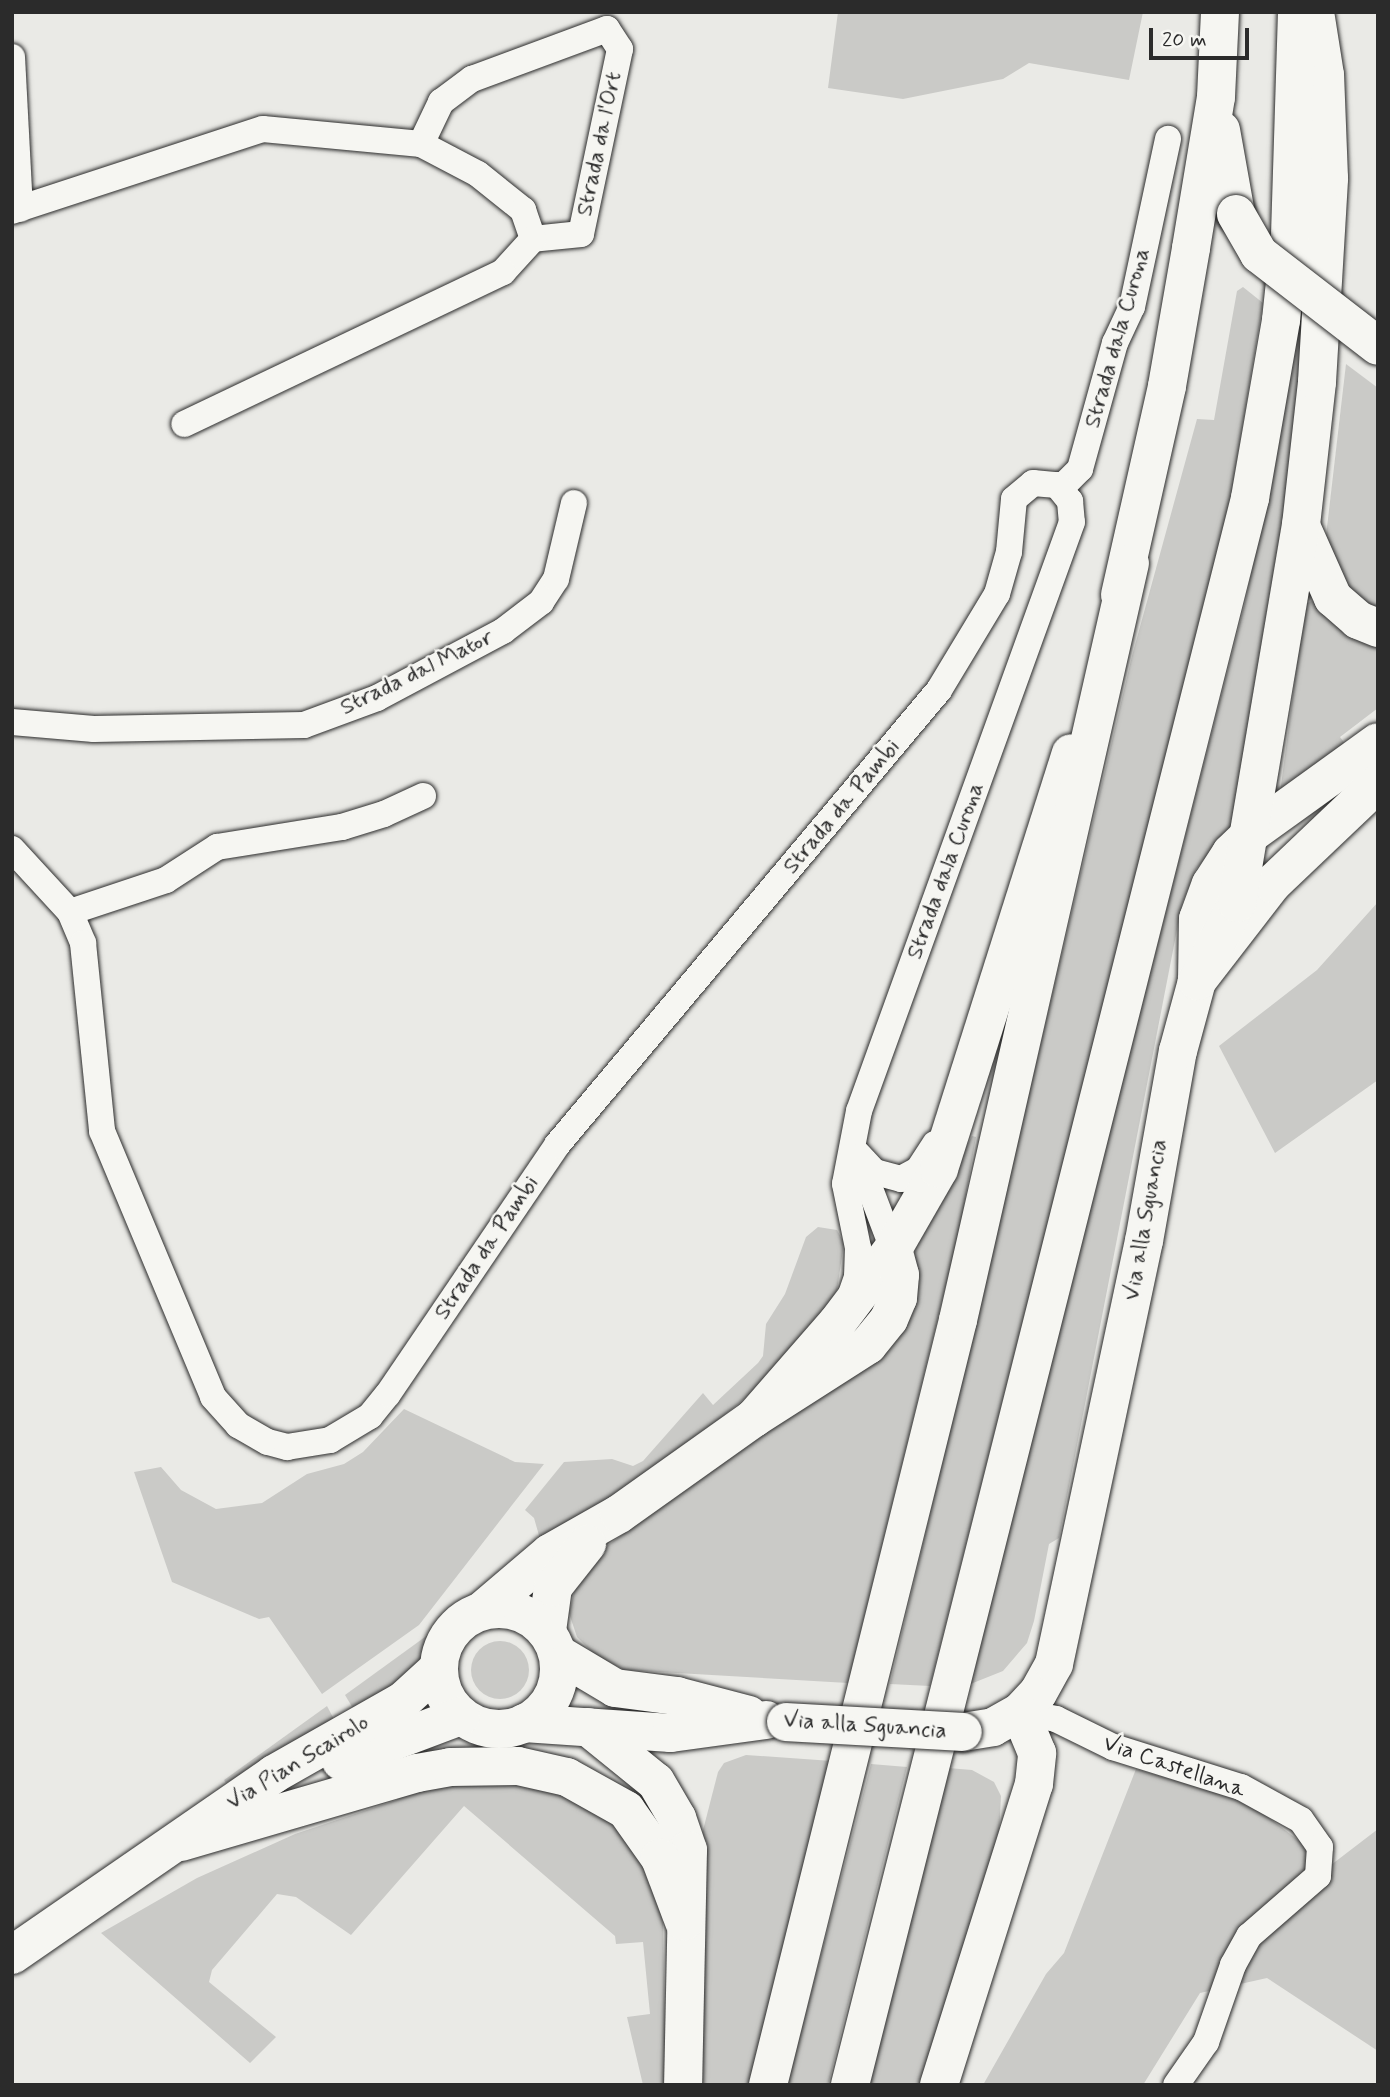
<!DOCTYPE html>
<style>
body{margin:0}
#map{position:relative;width:1390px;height:2097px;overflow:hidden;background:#eaeae6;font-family:Mynerve,sans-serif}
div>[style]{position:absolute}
.green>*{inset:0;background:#cacac7}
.round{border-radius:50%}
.roads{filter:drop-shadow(0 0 2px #2b2b2b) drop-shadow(0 0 2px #2b2b2b)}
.street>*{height:26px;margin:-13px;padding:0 13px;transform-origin:13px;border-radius:13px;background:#f6f6f2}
.secondary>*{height:38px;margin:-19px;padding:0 19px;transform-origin:19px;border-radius:19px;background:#f6f6f2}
.secondary>.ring{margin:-19px;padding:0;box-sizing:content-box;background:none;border:38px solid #f6f6f2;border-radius:50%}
.primary>*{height:38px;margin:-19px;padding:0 19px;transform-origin:19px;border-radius:19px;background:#f6f6f2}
.highway>*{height:38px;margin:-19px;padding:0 19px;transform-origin:19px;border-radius:19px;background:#f6f6f2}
.bridges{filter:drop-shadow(0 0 2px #2b2b2b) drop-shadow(0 0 2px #2b2b2b)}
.secondary-bridge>*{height:38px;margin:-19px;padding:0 19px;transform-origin:19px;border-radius:19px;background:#f6f6f2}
.primary-bridge>*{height:38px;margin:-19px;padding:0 19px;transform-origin:19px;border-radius:19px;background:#f6f6f2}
span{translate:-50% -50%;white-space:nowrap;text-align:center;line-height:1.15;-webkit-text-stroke:5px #f6f6f2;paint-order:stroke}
.street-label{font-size:23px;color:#2b2b2b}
.frame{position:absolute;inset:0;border:14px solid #2b2b2b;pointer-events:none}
.scale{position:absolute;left:1149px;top:28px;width:100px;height:32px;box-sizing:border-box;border:4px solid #2b2b2b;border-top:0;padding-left:9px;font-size:21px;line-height:24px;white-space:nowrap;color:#2b2b2b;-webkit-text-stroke:5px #f6f6f2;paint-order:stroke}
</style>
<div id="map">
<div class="green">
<div style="clip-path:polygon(838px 12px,1143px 12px,1129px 80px,1029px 63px,1003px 79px,903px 99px,828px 88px)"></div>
<div style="clip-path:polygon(1243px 287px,1263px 303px,1228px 513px,930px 1686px,890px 1684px,1132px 656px,1197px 419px,1214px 420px,1237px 291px)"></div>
<div style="clip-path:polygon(1297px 329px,1311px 339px,1237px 821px,1196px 869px,1182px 904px,1059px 1538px,1049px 1544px,1034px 1621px,1027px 1643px,1003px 1671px,968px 1685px,1246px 599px)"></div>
<div style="clip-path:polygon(1346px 364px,1378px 388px,1378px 612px,1347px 593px,1326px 536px)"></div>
<div style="clip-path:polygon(1312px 601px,1378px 642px,1378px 708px,1340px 737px,1346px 745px,1280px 793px,1305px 604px)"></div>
<div style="clip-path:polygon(1378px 902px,1378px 1080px,1275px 1153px,1219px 1046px,1317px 970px)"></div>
<div style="clip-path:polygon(972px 1136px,976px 1137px,960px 1228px,848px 1683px,625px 1670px,596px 1656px,577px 1637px,569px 1613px,581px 1565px,757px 1436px,913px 1280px,916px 1243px)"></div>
<div style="clip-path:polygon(818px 1227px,837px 1230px,844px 1243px,837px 1290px,828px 1308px,766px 1381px,722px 1417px,542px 1546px,534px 1518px,525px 1510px,564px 1462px,612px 1459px,633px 1466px,643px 1461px,703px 1393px,713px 1405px,758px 1363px,763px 1356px,766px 1324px,785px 1294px,806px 1237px)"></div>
<div style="clip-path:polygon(404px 1409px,515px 1462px,544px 1464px,419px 1625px,322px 1694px,269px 1617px,259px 1619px,172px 1582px,134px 1472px,161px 1467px,181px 1490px,216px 1509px,262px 1503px,307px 1474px,344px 1464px,363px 1452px)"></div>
<div style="clip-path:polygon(436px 1629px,423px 1659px,357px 1715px,345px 1695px)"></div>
<div class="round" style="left:471px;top:1641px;width:58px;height:58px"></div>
<div style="clip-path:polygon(327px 1706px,337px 1725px,226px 1783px,224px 1780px)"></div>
<div style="clip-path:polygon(746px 1755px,832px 1761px,748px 2085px,703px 2085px,701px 1838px,718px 1772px,724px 1763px)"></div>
<div style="clip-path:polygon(871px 1764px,907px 1767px,828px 2085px,787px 2085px)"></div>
<div style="clip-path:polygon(948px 1768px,972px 1770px,994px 1782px,1001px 1796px,999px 1835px,922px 2085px,869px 2085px)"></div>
<div style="clip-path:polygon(1136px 1769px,1248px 1802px,1331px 1865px,1378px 1829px,1378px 2051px,1267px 1978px,1200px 1993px,1143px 2085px,983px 2085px,1046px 1974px,1064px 1953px)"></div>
<div style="clip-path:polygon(463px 1778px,567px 1791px,630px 1835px,659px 1898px,663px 1924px,666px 2085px,643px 2085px,627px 2017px,650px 2014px,643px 1942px,616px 1944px,615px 1936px,464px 1806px,351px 1935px,296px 1897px,277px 1894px,212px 1970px,209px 1982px,276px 2037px,250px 2063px,101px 1933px,197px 1878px,295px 1834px,397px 1800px,395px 1792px)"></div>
</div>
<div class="roads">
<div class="street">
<div style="left:12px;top:57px;width:152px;rotate:87deg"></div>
<div style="left:421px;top:144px;width:47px;rotate:-64.5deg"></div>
<div style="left:441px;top:102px;width:39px;rotate:-37deg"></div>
<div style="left:472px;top:79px;width:144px;rotate:-20.3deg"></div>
<div style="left:607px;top:29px;width:24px;rotate:57deg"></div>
<div style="left:620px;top:49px;width:189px;rotate:101.9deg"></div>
<div style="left:581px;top:234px;width:48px;rotate:174.1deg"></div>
<div style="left:12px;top:211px;width:264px;rotate:-18.1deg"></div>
<div style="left:263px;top:129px;width:159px;rotate:5.4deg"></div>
<div style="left:421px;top:144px;width:64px;rotate:27.8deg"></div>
<div style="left:478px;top:174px;width:58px;rotate:38.7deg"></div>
<div style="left:523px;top:210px;width:31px;rotate:71deg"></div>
<div style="left:533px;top:239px;width:45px;rotate:132.3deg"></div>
<div style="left:503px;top:272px;width:353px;rotate:154.5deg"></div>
<div style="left:1061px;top:488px;width:27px;rotate:-45deg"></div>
<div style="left:1080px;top:469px;width:131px;rotate:-74.5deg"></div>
<div style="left:1115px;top:343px;width:40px;rotate:-65deg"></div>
<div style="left:1132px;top:307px;width:172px;rotate:-77.9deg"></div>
<div style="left:12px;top:722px;width:82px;rotate:4.9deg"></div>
<div style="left:94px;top:729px;width:210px;rotate:-1.1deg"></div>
<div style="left:304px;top:725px;width:78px;rotate:-20.3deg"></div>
<div style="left:377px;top:698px;width:143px;rotate:-28deg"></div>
<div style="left:503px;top:631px;width:48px;rotate:-37.3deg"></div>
<div style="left:541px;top:602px;width:27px;rotate:-57deg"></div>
<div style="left:556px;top:579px;width:78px;rotate:-76.7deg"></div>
<div style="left:12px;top:849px;width:86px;rotate:47.4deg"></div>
<div style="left:70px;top:912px;width:34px;rotate:67deg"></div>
<div style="left:83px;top:943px;width:189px;rotate:84.2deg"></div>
<div style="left:102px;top:1131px;width:288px;rotate:67.3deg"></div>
<div style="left:213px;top:1397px;width:38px;rotate:48deg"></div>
<div style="left:238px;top:1425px;width:34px;rotate:30deg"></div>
<div style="left:268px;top:1442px;width:20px;rotate:15deg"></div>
<div style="left:287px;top:1447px;width:44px;rotate:-9.2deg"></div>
<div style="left:330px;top:1440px;width:47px;rotate:-31deg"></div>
<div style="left:370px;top:1416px;width:28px;rotate:-51deg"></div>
<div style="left:388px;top:1394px;width:301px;rotate:-55.8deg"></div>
<div style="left:557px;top:1145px;width:594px;rotate:-49.98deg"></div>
<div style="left:939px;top:690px;width:112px;rotate:-58.9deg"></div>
<div style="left:997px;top:594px;width:44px;rotate:-74.1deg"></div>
<div style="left:1009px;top:552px;width:53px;rotate:-84.6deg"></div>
<div style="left:1014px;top:499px;width:25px;rotate:-40deg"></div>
<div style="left:1033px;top:483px;width:24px;rotate:5deg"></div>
<div style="left:1057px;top:485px;width:21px;rotate:51deg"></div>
<div style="left:1070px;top:501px;width:21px;rotate:85deg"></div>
<div style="left:1072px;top:522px;width:626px;rotate:109.88deg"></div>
<div style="left:859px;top:1111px;width:74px;rotate:100.9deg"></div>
<div style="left:845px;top:1184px;width:65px;rotate:78.5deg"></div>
<div style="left:858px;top:1248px;width:29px;rotate:92deg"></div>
<div style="left:857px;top:1277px;width:21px;rotate:109deg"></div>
<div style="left:70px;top:912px;width:101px;rotate:-18.4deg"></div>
<div style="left:166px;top:880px;width:61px;rotate:-32.9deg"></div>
<div style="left:217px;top:847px;width:127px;rotate:-9.1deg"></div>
<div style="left:342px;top:827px;width:44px;rotate:-17.2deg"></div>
<div style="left:384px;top:814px;width:43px;rotate:-24.8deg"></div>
<div style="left:857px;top:1153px;width:26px;rotate:47deg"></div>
<div style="left:875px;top:1172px;width:27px;rotate:15deg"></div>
<div style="left:901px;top:1179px;width:19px;rotate:-28deg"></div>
<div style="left:918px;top:1170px;width:31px;rotate:-57deg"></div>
<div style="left:858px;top:1157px;width:98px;rotate:69.2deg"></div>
<div style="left:1020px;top:1712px;width:37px;rotate:11deg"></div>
<div style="left:1056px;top:1719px;width:64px;rotate:26.2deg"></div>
<div style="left:1113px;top:1747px;width:134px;rotate:17.4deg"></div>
<div style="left:1241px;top:1787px;width:68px;rotate:28.8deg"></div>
<div style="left:1301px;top:1820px;width:33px;rotate:55deg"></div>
<div style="left:1320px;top:1847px;width:29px;rotate:94deg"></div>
<div style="left:1318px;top:1876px;width:91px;rotate:139deg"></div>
<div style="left:1249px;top:1936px;width:33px;rotate:119deg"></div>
<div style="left:1233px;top:1965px;width:82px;rotate:109.3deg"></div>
<div style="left:1206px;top:2042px;width:52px;rotate:124.9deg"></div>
</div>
<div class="secondary">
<div style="left:1197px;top:981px;width:62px;rotate:-89.1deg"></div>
<div style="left:1198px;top:919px;width:37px;rotate:-70deg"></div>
<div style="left:1211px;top:884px;width:37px;rotate:-57deg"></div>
<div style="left:1231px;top:853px;width:29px;rotate:-44deg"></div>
<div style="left:1252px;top:833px;width:155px;rotate:-35.8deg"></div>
<div class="ring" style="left:439px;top:1609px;width:82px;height:82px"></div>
<div style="left:558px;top:1654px;width:66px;rotate:30.8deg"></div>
<div style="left:615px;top:1688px;width:63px;rotate:7.4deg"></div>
<div style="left:677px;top:1696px;width:74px;rotate:14.8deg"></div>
<div style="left:524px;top:1723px;width:147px;rotate:3.9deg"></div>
<div style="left:671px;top:1733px;width:96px;rotate:-7.8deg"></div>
<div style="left:963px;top:1732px;width:30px;rotate:-9deg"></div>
<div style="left:993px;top:1727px;width:31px;rotate:-29deg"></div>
<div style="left:1020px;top:1712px;width:26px;rotate:-47deg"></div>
<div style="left:1038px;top:1693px;width:33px;rotate:-61deg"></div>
<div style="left:1054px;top:1664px;width:432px;rotate:-78deg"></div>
<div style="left:1144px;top:1241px;width:193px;rotate:-79.9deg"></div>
<div style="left:1178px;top:1051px;width:73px;rotate:-74.8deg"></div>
<div style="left:1197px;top:981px;width:123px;rotate:-52.3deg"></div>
<div style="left:1272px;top:884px;width:146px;rotate:-43.6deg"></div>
<div style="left:341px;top:1761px;width:128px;rotate:-20.6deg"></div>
<div style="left:12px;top:1955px;width:318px;rotate:-34.6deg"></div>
<div style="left:274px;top:1774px;width:150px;rotate:-29.6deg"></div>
<div style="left:404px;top:1700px;width:47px;rotate:-42.4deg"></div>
</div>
<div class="primary">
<div style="left:1221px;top:130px;width:85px;rotate:79.9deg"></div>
<div style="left:1301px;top:526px;width:79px;rotate:66deg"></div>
<div style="left:1333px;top:598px;width:33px;rotate:41deg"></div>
<div style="left:1358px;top:620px;width:22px;rotate:22deg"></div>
<div style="left:1120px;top:595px;width:214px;rotate:-77.3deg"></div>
<div style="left:1167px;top:386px;width:140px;rotate:-80.1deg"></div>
<div style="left:1191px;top:248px;width:153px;rotate:-80.6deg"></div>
<div style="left:1216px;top:97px;width:85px;rotate:-87.3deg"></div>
<div style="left:1197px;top:981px;width:88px;rotate:-62.9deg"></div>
<div style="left:1237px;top:903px;width:383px;rotate:-80.4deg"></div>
<div style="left:1301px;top:525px;width:144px;rotate:-83.6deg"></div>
<div style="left:1317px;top:382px;width:204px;rotate:-86.6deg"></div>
<div style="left:1329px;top:178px;width:103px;rotate:-92.2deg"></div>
<div style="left:1325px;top:75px;width:64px;rotate:-99deg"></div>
<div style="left:754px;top:1418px;width:126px;rotate:-48.9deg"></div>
<div style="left:837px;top:1323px;width:93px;rotate:-52.9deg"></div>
<div style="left:893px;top:1249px;width:92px;rotate:-60.1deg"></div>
<div style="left:939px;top:1169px;width:436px;rotate:-72.4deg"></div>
<div style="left:483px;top:1610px;width:88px;rotate:-40.4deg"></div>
<div style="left:550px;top:1553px;width:79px;rotate:-29.5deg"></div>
<div style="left:619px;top:1514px;width:166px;rotate:-35.4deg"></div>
<div style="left:754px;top:1418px;width:135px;rotate:-32.6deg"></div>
<div style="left:868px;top:1345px;width:33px;rotate:-51deg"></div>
<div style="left:889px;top:1319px;width:23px;rotate:-67deg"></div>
<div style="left:898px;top:1298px;width:23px;rotate:-85deg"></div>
<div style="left:900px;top:1275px;width:27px;rotate:-105deg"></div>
<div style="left:547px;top:1631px;width:44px;rotate:-82.2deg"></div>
<div style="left:553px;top:1587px;width:55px;rotate:-51.7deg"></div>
</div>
<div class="highway">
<div style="left:588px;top:1727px;width:87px;rotate:39deg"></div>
<div style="left:656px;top:1782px;width:42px;rotate:59.7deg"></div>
<div style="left:677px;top:1818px;width:34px;rotate:71deg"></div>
<div style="left:688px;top:1850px;width:235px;rotate:91.2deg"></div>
<div style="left:181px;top:1842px;width:246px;rotate:-16.3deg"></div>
<div style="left:417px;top:1773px;width:34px;rotate:-10deg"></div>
<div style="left:450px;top:1767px;width:68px;rotate:-0.8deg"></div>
<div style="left:518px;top:1766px;width:50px;rotate:12.7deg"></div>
<div style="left:567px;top:1777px;width:68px;rotate:29.2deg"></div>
<div style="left:626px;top:1810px;width:59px;rotate:54.7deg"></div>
<div style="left:660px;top:1858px;width:68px;rotate:69.4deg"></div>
<div style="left:768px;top:2085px;width:788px;rotate:-76.05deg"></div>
<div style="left:958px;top:1320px;width:776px;rotate:-77.2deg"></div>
<div style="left:850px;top:2085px;width:1637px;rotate:-75.85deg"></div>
<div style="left:1250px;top:498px;width:181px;rotate:-80.1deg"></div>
<div style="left:1281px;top:320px;width:85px;rotate:-84deg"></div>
<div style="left:1290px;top:235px;width:223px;rotate:-88.2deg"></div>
<div style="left:939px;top:2085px;width:316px;rotate:-72.5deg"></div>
<div style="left:1034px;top:1784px;width:31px;rotate:-84deg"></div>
<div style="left:1037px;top:1753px;width:44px;rotate:-112.5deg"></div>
</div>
</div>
<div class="bridges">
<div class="secondary-bridge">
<div style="left:786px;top:1722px;width:177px;rotate:3.2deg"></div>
</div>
<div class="primary-bridge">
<div style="left:1236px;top:214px;width:46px;rotate:60.1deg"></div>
<div style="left:1259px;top:254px;width:150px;rotate:37.7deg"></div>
</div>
</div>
<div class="street-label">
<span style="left:600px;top:144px;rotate:-78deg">Strada da l'Ort</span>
<span style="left:1118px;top:338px;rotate:-74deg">Strada dala Curona</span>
<span style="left:417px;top:673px;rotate:-26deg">Strada dal Mator</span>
<span style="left:842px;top:807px;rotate:-50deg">Strada da Pambi</span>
<span style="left:946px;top:871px;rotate:-70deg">Strada dala Curona</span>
<span style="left:1146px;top:1220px;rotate:-80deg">Via alla Sguancia</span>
<span style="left:487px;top:1248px;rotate:-56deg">Strada da Pambi</span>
<span style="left:865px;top:1726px;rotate:4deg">Via alla Sguancia</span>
<span style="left:298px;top:1763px;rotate:-31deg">Via Pian Scairolo</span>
<span style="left:1174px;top:1767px;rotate:19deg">Via Castellana</span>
</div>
<div class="frame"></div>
<div class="scale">20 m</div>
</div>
